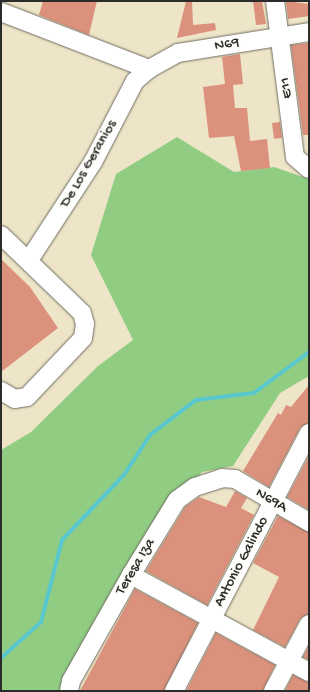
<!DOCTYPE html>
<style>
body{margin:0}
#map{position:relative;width:310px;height:692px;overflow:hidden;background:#eee5c8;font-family:"Gochi Hand",sans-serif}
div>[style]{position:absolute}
.green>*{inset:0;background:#90cd82}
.stream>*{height:4px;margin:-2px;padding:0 2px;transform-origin:2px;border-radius:2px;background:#5ac7ce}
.building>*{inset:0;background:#db917c;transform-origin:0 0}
.roads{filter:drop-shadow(0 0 1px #6f6c62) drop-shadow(0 0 1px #6f6c62)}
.minor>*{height:18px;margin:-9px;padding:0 9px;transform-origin:9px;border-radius:9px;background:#fff}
span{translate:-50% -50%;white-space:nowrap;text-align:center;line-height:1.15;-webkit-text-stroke:3.5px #fdfcf7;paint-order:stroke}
.street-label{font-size:15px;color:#2b2b2b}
.frame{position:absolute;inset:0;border:2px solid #2b2b2b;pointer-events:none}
</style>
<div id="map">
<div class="green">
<div style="clip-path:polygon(177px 137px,234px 172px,274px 167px,309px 179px,309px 376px,280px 393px,233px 466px,202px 472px,175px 505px,63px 691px,1px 691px,1px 450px,31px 432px,98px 366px,133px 340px,91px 255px,116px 174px)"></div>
</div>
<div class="stream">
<div style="left:1px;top:658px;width:54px;rotate:-42deg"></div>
<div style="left:41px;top:622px;width:85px;rotate:-75.6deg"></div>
<div style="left:62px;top:540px;width:90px;rotate:-46.4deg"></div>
<div style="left:124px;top:475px;width:48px;rotate:-57deg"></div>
<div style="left:150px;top:435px;width:58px;rotate:-37.3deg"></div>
<div style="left:196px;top:400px;width:58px;rotate:-6.9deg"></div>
<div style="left:254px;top:393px;width:69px;rotate:-36.7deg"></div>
</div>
<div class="building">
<div style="clip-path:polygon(43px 1px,97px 1px,89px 35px,39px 15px)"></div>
<div style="clip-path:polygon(186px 1px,192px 1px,193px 25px,215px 23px,216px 30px,177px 38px)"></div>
<div style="clip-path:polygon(253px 1px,262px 1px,266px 24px,256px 25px)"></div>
<div style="clip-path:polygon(286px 1px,309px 4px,309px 16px,288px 19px)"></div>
<div style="clip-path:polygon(309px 43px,309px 135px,303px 135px,291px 45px)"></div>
<div style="clip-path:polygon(240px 54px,243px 84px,233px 85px,235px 108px,247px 108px,250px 141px,267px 139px,270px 168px,241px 171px,234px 136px,209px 138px,203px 87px,225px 84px,222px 57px)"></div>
<div style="left:280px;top:122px;width:16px;height:8px;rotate:83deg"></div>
<div style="clip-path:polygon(1px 259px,30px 287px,58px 328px,1px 372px)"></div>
<div style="clip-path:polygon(309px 385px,309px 423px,300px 428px,269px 487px,243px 471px,278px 413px,281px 415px,286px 405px,291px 407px)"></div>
<div style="clip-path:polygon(309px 456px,309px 510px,287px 497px)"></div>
<div style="clip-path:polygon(235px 491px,247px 498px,241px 508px,254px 515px,207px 605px,146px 571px,185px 507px,199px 497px,226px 507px)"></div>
<div style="clip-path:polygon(278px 516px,309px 532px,309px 614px,300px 619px,285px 647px,253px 630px,279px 577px,253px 563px)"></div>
<div style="clip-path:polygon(135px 589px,198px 623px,164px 691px,80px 691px)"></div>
<div style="clip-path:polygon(216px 633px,275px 665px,263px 691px,186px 691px)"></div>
<div style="clip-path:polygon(309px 646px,309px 660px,303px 657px)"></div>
<div style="clip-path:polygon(293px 675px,309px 682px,309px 691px,285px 691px)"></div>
</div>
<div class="roads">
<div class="minor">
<div style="left:275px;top:1px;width:157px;rotate:82.7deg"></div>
<div style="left:295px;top:157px;width:18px;rotate:41deg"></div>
<div style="left:1px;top:12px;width:159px;rotate:21.1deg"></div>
<div style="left:1px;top:235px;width:112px;rotate:43.9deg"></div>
<div style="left:82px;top:313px;width:11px;rotate:75deg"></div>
<div style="left:85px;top:324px;width:14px;rotate:98deg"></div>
<div style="left:83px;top:338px;width:81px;rotate:133.5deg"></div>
<div style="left:27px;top:397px;width:12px;rotate:171deg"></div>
<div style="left:15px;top:399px;width:16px;rotate:-150deg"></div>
<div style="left:29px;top:260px;width:117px;rotate:-56.9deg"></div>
<div style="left:93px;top:162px;width:91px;rotate:-62.6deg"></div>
<div style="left:135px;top:81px;width:18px;rotate:-41deg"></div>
<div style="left:149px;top:69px;width:33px;rotate:-29deg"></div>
<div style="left:178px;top:53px;width:133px;rotate:-9.1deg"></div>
<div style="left:131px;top:575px;width:203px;rotate:28.6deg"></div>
<div style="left:69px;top:691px;width:10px;rotate:-79deg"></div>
<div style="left:71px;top:681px;width:122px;rotate:-60.5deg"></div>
<div style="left:131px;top:575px;width:88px;rotate:-58.5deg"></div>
<div style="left:177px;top:500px;width:22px;rotate:-36deg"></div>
<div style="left:195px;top:487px;width:28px;rotate:-18deg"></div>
<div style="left:222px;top:478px;width:13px;rotate:4deg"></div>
<div style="left:235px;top:479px;width:86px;rotate:30.2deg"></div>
<div style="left:174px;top:691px;width:291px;rotate:-62.4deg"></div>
<div style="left:273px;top:691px;width:76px;rotate:-61.8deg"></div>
</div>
</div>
<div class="street-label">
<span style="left:227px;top:45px;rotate:-9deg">N69</span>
<span style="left:287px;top:88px;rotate:-97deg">E11</span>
<span style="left:89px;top:164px;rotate:-60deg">De Los Geranios</span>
<span style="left:271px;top:501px;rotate:30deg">N69A</span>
<span style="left:242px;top:562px;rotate:-62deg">Antonio Galindo</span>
<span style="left:136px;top:567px;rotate:-59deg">Teresa Iza</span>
</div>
<div class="frame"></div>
</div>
